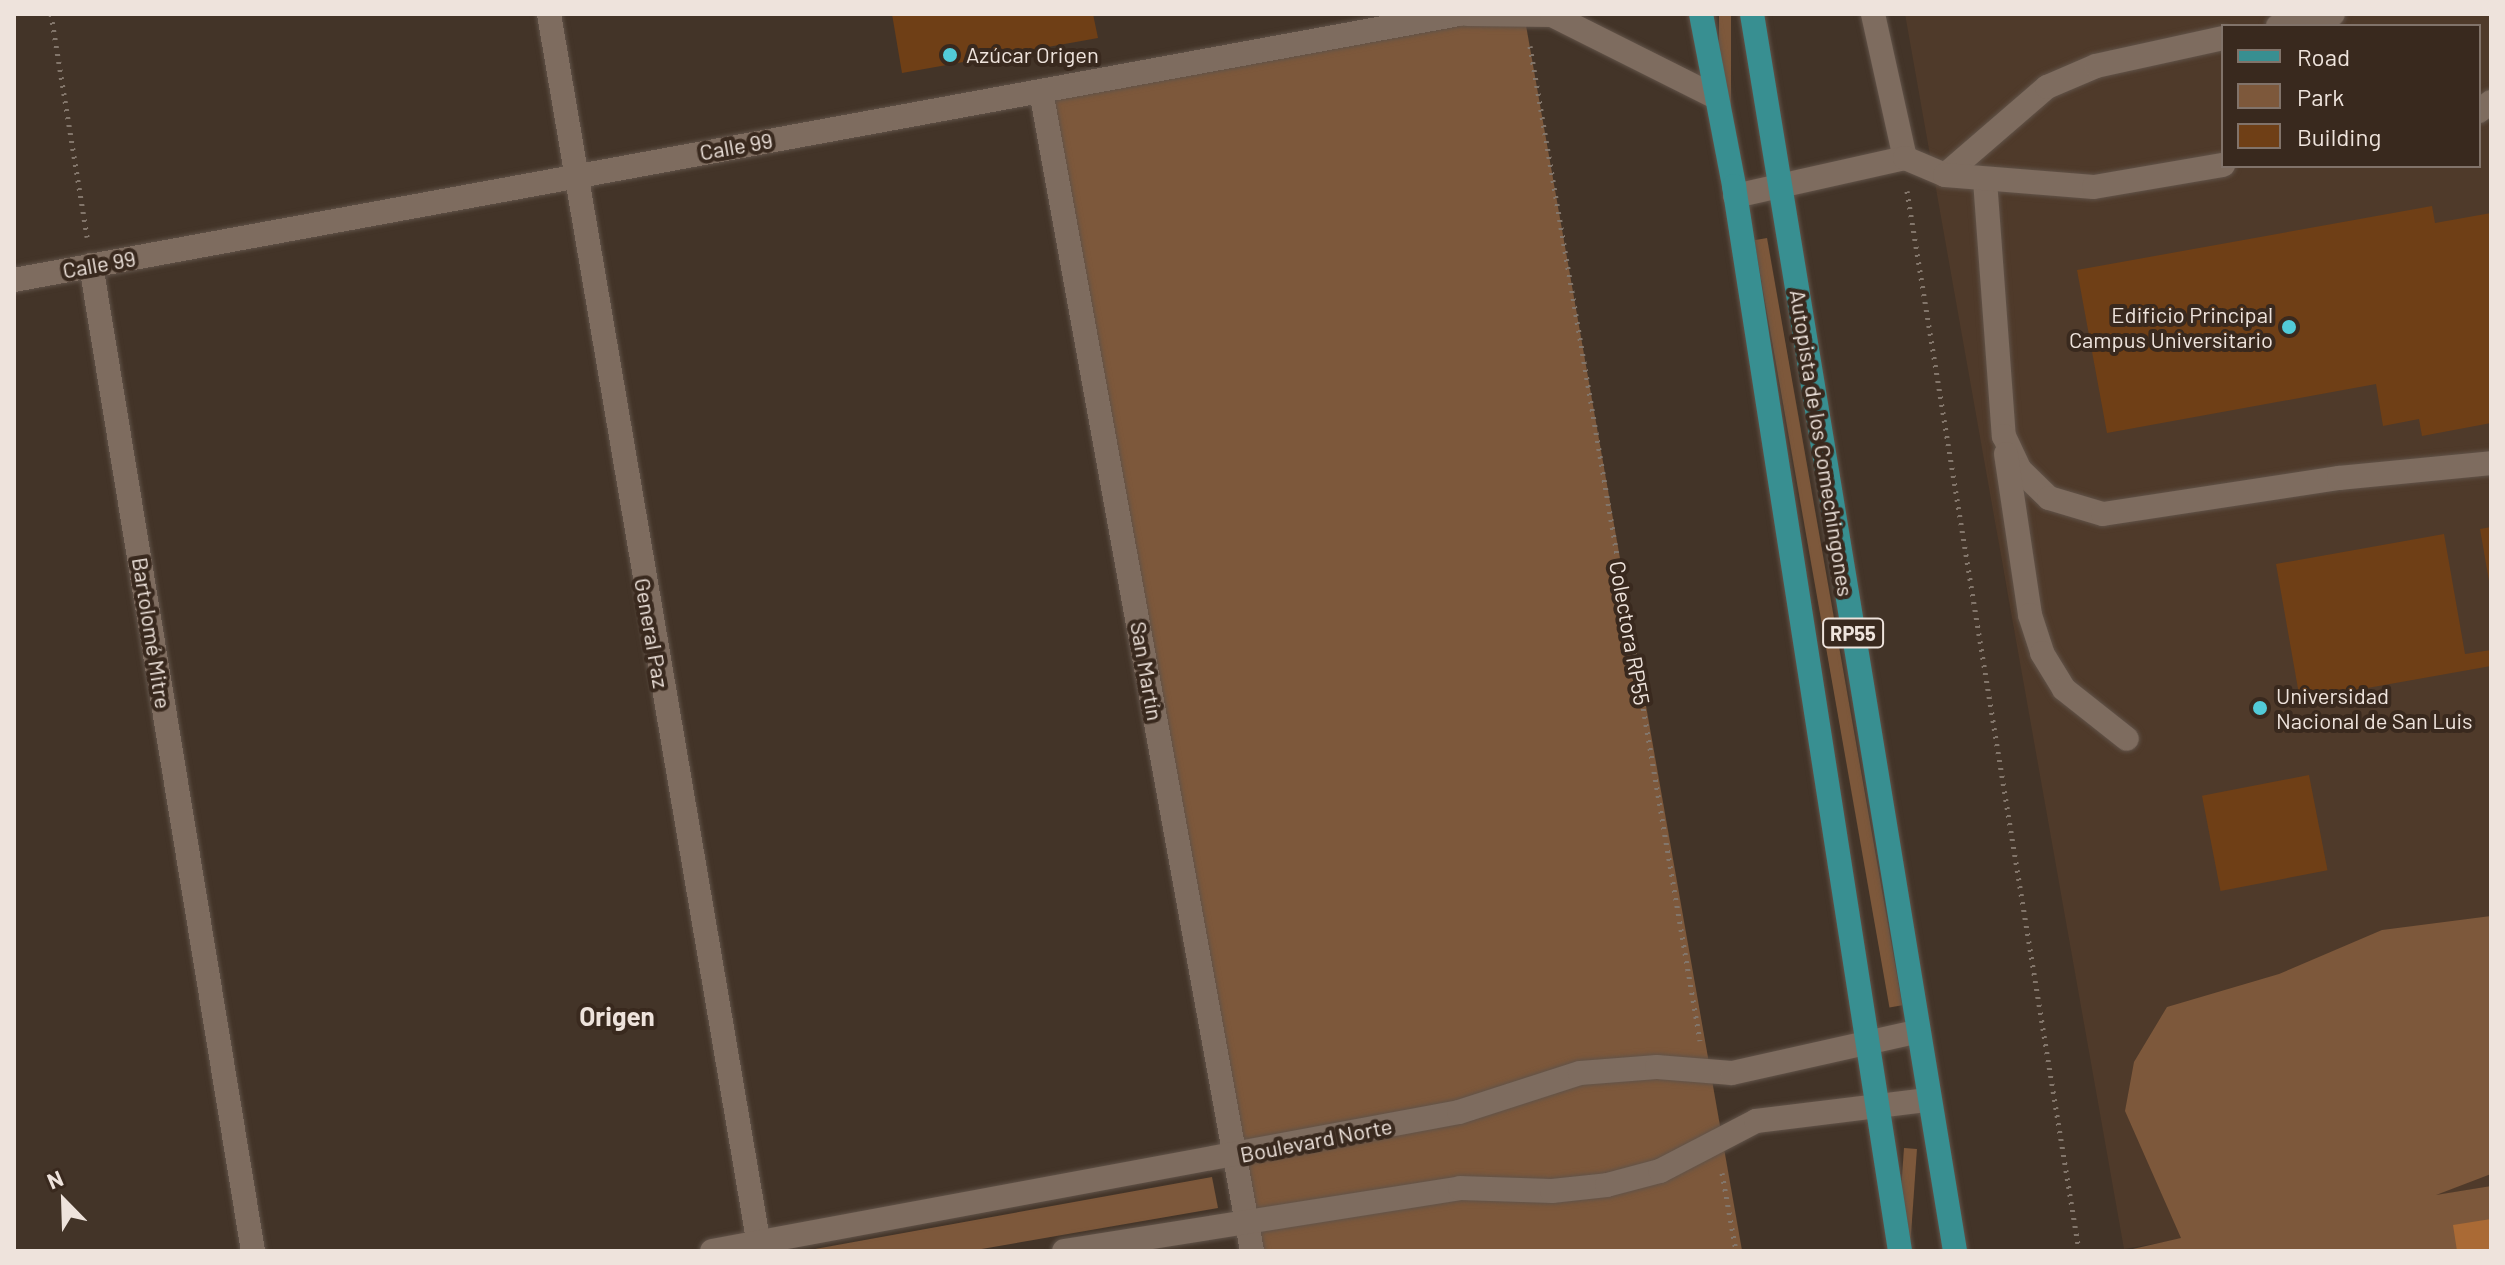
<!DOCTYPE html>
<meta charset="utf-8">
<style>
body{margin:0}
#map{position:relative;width:2505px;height:1265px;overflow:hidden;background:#433428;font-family:Barlow,sans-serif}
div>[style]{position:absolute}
.built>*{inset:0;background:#4f3a2a}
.green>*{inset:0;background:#7d583b;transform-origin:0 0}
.water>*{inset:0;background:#aa6a35}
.building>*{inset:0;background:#6f3f16;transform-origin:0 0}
.path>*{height:5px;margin-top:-2.5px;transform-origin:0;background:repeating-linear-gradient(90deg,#83766b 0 2px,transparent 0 8px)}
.roads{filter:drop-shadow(0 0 2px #615349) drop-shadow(0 0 2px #615349)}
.minor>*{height:24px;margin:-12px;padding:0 12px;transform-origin:12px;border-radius:12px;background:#7e6c5f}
.major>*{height:24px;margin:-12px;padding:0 12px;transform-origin:12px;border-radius:12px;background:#388f91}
.dots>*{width:22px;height:22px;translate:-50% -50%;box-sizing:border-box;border:4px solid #39291e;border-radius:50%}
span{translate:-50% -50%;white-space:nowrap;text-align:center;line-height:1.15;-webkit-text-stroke:8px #39291e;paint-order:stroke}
.shield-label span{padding:2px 6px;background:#39291e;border:2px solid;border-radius:6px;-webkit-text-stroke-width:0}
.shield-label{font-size:20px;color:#eee3dc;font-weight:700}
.poi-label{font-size:22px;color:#eee3dc}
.left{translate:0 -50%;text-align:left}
.right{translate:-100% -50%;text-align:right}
.street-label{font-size:22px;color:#eee3dc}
.quarter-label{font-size:26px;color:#eee3dc;font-weight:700}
.frame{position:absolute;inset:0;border:16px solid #eee3dc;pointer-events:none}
.legend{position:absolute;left:2221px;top:24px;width:260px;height:144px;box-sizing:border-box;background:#39291e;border:2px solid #81736a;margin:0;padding:10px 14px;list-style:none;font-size:24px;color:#eee3dc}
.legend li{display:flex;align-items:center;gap:16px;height:40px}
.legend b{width:40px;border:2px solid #81736a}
.north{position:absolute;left:24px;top:1161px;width:80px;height:80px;-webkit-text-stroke:6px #39291e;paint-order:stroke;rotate:337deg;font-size:22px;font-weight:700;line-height:32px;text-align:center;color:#eee3dc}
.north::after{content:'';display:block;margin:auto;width:28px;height:36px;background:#eee3dc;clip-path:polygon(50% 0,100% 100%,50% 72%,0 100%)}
</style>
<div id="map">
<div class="built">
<div style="clip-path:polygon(evenodd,1905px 14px,2491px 14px,2491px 1186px,2124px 1249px,1905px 14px,2223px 26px,2479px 26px,2479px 166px,2223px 166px,2223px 26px)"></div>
</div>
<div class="green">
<div style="left:1524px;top:14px;width:1255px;height:489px;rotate:80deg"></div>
<div style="left:1719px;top:14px;width:12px;height:124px"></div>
<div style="left:1767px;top:238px;width:779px;height:13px;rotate:80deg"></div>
<div style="clip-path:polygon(2491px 916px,2491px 1174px,2436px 1195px,2491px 1186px,2491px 1251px,2124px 1251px,2181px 1238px,2125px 1111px,2134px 1062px,2167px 1007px,2279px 974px,2382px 930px)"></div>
<div style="left:1904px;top:1148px;width:13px;height:104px;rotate:4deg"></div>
<div style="clip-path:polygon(1212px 1177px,1218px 1208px,970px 1251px,804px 1251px)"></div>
</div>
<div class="water">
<div style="clip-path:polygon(2491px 1219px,2491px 1251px,2457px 1251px,2453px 1225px)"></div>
</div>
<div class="building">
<div style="clip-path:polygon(892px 14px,1093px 14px,1098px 38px,902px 73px)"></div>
<div style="clip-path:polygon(2432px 206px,2435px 223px,2491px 213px,2491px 423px,2422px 436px,2419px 419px,2383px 426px,2376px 384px,2107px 433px,2077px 270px)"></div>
<div style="clip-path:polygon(2491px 527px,2491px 581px,2489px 581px,2480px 529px)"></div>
<div style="clip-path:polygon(2444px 534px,2465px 654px,2491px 650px,2491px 666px,2300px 700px,2276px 564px)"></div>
<div style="left:2309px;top:775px;width:97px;height:109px;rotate:79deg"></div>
</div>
<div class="path">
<div style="left:51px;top:14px;width:226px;rotate:80.8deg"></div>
<div style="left:1530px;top:46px;width:1009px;rotate:80.3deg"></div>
<div style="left:1907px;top:191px;width:1074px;rotate:80.78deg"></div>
<div style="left:1722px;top:1173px;width:79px;rotate:79.8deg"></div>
</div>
<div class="roads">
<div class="minor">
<div style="left:549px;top:14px;width:1255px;rotate:80.32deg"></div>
<div style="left:1467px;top:14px;width:85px;rotate:0.7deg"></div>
<div style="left:1552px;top:15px;width:183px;rotate:26.6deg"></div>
<div style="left:1873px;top:14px;width:148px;rotate:77.5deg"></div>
<div style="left:2278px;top:26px;width:56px;rotate:-12.3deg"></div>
<div style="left:1041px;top:91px;width:1179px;rotate:79.69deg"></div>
<div style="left:2479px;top:111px;width:15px;rotate:-37deg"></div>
<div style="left:1945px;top:175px;width:135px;rotate:-40.8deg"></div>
<div style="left:2047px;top:87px;width:53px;rotate:-23.2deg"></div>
<div style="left:2096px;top:66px;width:130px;rotate:-12.4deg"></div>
<div style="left:1985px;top:180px;width:257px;rotate:85.8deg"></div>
<div style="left:2004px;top:436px;width:38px;rotate:65deg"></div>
<div style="left:2020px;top:470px;width:40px;rotate:44deg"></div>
<div style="left:2049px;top:498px;width:56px;rotate:16.5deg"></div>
<div style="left:2103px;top:514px;width:239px;rotate:-8.7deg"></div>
<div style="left:2339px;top:478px;width:153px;rotate:-5.6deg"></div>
<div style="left:1735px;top:196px;width:174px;rotate:-12.6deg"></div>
<div style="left:1905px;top:158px;width:43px;rotate:23deg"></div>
<div style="left:1945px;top:175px;width:149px;rotate:4.6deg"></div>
<div style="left:2094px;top:187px;width:131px;rotate:-9.7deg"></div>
<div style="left:91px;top:265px;width:999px;rotate:80.67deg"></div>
<div style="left:14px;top:280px;width:1469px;rotate:-10.43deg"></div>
<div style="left:2006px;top:454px;width:163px;rotate:81.5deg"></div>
<div style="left:2030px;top:615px;width:40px;rotate:72deg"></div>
<div style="left:2042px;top:653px;width:42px;rotate:58.6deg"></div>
<div style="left:2064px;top:689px;width:80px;rotate:38.4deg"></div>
<div style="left:712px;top:1251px;width:760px;rotate:-10.54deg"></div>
<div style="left:1459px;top:1112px;width:127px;rotate:-17.9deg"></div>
<div style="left:1580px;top:1073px;width:77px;rotate:-4.5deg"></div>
<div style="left:1657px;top:1067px;width:75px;rotate:4.6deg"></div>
<div style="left:1732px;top:1073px;width:189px;rotate:-12.6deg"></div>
<div style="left:1064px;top:1251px;width:401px;rotate:-9deg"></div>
<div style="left:1460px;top:1188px;width:92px;rotate:1.9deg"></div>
<div style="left:1552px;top:1191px;width:55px;rotate:-6.2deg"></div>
<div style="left:1607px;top:1185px;width:55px;rotate:-14.8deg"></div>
<div style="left:1660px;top:1171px;width:108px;rotate:-27.5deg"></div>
<div style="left:1756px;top:1121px;width:173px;rotate:-7deg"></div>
</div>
<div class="major">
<div style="left:1701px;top:14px;width:175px;rotate:79.1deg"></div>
<div style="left:1734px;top:186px;width:1078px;rotate:81.14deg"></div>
<div style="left:1752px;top:14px;width:1254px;rotate:80.68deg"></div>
</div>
</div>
<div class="dots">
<div style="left:950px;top:55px;background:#52cbd8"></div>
<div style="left:2289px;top:327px;background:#52cbd8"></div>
<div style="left:2260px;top:708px;background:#52cbd8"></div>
</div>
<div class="shield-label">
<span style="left:1853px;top:633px">RP55</span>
</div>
<div class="poi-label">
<span class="left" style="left:966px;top:55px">Azúcar Origen</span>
<span class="right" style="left:2273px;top:327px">Edificio Principal<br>Campus Universitario</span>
<span class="left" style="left:2276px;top:708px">Universidad<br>Nacional de San Luis</span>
</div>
<div class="street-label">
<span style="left:736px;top:146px;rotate:-10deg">Calle 99</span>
<span style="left:99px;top:264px;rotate:-10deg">Calle 99</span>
<span style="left:1822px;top:443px;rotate:81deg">Autopista de los Comechingones</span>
<span style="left:152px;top:633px;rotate:81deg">Bartolomé Mitre</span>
<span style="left:652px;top:633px;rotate:80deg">General Paz</span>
<span style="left:1630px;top:633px;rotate:80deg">Colectora RP55</span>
<span style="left:1147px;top:671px;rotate:80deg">San Martín</span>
<span style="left:1316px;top:1140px;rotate:-11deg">Boulevard Norte</span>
</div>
<div class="quarter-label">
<span style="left:617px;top:1016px">Origen</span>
</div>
<div class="frame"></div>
<ul class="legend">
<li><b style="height:10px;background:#388f91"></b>Road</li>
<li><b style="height:22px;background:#7d583b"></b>Park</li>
<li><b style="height:22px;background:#6f3f16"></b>Building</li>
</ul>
<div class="north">N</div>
</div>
